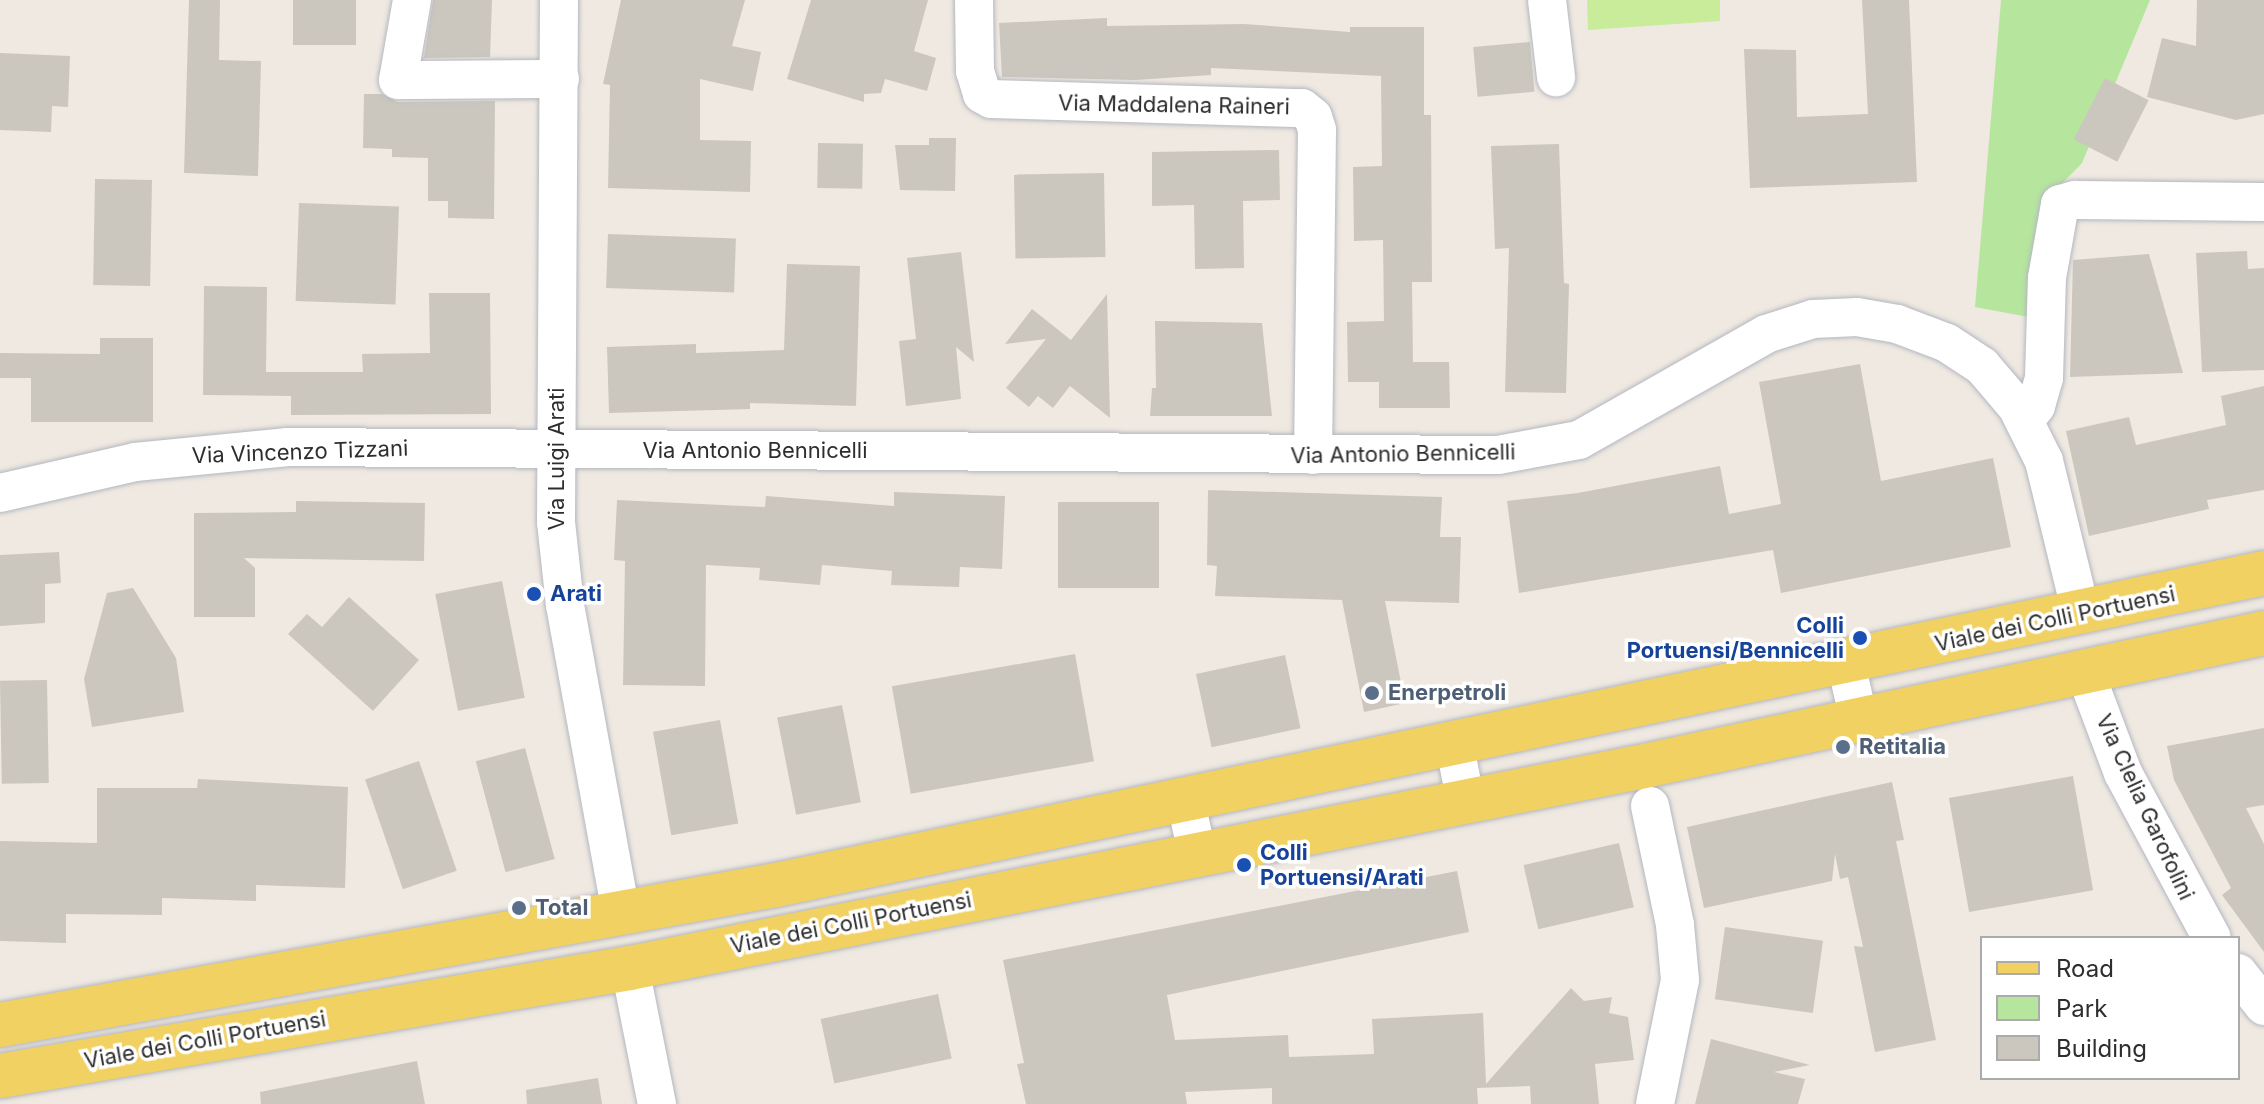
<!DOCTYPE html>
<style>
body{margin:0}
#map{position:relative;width:2264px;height:1104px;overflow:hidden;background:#efe9e1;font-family:Inter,sans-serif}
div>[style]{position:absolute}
.green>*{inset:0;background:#b6e59e}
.pitch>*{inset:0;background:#c9ec9a}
.building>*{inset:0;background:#cbc7bf;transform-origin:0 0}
.roads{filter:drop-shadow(0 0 2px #b4b7c1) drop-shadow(0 0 2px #b4b7c1)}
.minor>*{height:38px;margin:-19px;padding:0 19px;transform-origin:19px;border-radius:19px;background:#fff}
.major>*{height:44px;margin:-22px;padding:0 22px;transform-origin:22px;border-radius:22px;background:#f2d163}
.dots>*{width:22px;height:22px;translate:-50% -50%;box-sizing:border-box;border:4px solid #fff;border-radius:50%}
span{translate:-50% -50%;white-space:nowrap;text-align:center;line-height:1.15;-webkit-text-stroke:7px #fff;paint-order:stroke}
.street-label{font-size:22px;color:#2e2e2e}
.transit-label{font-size:22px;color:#164399;font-weight:700}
.left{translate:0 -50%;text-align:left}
.right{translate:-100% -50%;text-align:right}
.service-label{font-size:22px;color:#4e5e75;font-weight:700}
.legend{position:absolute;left:1980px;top:936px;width:260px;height:144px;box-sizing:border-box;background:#fff;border:2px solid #ababab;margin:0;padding:10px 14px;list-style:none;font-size:24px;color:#2e2e2e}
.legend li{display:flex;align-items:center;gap:16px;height:40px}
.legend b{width:40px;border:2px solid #ababab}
</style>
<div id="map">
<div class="green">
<div style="clip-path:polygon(2001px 0,2150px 0,2082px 163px,2053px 193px,2034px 318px,1975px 307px)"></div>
</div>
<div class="pitch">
<div style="clip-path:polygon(1587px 0,1720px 0,1720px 21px,1588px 30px)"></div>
</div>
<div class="building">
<div style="clip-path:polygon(189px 0,220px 0,219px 60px,261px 61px,258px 176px,184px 173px)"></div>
<div style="left:293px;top:0;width:63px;height:45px"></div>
<div style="clip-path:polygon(433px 0,492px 0,490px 57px,424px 58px)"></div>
<div style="clip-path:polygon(621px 0,745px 0,732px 46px,761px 52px,753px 91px,700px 79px,700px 140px,751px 141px,750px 192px,608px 188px,610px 85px,603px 84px)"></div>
<div style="clip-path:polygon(811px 0,928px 0,914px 51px,936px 58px,927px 91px,885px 79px,881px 93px,864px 94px,864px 102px,787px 79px)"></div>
<div style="clip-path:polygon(1862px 0,1909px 0,1917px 182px,1750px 188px,1744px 49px,1796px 50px,1797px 117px,1868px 114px)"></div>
<div style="clip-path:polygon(2197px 0,2264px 0,2264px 114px,2236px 120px,2147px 97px,2162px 38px,2196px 46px)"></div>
<div style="clip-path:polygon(1107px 18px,1107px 26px,1244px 24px,1350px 32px,1350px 27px,1424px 27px,1424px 115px,1431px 115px,1432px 282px,1412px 282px,1413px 362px,1449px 362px,1450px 408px,1379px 408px,1379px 382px,1348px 382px,1347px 322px,1384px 321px,1383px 240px,1354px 241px,1353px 167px,1382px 166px,1381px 76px,1211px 68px,1211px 75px,1135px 80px,1002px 77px,999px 23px)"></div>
<div style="left:1530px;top:42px;width:50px;height:57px;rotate:85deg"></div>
<div style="clip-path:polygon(0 53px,70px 56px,68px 107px,52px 106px,51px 132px,0 130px)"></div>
<div style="left:2105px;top:78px;width:49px;height:69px;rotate:27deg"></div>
<div style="clip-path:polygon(364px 94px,382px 94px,398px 102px,495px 101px,494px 219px,448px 218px,448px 201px,428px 201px,428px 158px,392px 157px,392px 149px,363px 148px)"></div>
<div style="clip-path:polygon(929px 138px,956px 138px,955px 191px,900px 190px,895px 145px,929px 145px)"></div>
<div style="left:818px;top:143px;width:45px;height:45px;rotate:1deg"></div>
<div style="clip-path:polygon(1559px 144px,1564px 283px,1569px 284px,1566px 393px,1505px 392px,1509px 248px,1495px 249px,1491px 146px)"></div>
<div style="clip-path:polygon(1279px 150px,1280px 200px,1243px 201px,1244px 268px,1195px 269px,1194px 205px,1152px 206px,1152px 152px)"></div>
<div style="left:1104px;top:173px;width:84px;height:90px;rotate:89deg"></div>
<div style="left:95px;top:179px;width:57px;height:106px;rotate:1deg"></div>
<div style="left:299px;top:203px;width:100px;height:98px;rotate:2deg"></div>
<div style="left:608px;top:234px;width:128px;height:54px;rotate:2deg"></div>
<div style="clip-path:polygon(2247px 251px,2248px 269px,2264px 268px,2264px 370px,2202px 372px,2196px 253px)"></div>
<div style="clip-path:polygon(961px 252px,974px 362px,956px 347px,961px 399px,906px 406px,899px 341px,916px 339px,907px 258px)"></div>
<div style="clip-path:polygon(2149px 254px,2183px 373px,2070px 377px,2073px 260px)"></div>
<div style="clip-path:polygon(787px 264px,860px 266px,856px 406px,750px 403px,750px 409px,609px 413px,607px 347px,696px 344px,696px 353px,784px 350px)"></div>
<div style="clip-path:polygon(204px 286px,267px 287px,266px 372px,363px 372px,362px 354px,430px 353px,429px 293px,490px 293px,491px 414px,291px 415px,291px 396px,203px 395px)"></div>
<div style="clip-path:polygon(1107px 294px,1110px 418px,1070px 386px,1053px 408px,1038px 396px,1029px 407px,1006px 388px,1046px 339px,1005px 344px,1032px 309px,1071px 340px)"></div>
<div style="clip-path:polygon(1155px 321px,1262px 323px,1272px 416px,1150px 416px,1152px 388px,1156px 388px)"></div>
<div style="clip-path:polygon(100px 338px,153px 338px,153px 422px,31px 422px,31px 378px,0 378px,0 353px,100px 354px)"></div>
<div style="clip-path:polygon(1860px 364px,1881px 481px,1993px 458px,2011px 547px,1781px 593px,1773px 550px,1519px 593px,1507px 501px,1578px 493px,1720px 466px,1729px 514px,1781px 504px,1759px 382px)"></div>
<div style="clip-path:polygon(2264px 386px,2264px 490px,2207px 500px,2209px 509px,2089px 536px,2066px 431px,2129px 417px,2136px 445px,2226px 425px,2221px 396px)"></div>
<div style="clip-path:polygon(1208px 490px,1442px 497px,1440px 537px,1461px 537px,1459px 603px,1385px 601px,1405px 703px,1364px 712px,1342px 600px,1215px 596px,1217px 566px,1207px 565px)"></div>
<div style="clip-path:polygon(894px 492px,1005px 496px,1002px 569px,960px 567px,959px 587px,891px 585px,892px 571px,822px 565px,820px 585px,759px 580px,760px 568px,706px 565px,705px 686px,623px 685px,625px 561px,614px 560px,617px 500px,765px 507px,766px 496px,894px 506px)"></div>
<div style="clip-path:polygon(296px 501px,425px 503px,424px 561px,244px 558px,255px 568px,255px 617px,194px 617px,194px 513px,296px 512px)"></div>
<div style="left:1058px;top:502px;width:101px;height:86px"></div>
<div style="clip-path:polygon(59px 552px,61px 583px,45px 584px,45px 623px,0 626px,0 555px)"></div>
<div style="left:502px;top:581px;width:119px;height:68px;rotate:79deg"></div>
<div style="clip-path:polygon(133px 588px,176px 658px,184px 712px,92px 727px,84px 679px,107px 593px)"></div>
<div style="clip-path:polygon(349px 597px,419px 660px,373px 711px,288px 634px,307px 614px,322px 627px)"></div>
<div style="left:1075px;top:654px;width:109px;height:186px;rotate:80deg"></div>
<div style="left:1285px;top:655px;width:75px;height:91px;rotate:78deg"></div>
<div style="left:47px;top:680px;width:103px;height:47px;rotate:89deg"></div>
<div style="left:842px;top:705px;width:99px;height:66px;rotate:79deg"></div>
<div style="left:720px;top:720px;width:105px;height:68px;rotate:80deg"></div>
<div style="clip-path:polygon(2264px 728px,2264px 805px,2246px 808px,2264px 844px,2264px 952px,2222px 895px,2231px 888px,2174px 780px,2167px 746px)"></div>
<div style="left:525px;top:748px;width:115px;height:51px;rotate:75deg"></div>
<div style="left:419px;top:761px;width:116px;height:57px;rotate:71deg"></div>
<div style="left:2073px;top:776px;width:116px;height:126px;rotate:80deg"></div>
<div style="clip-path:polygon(198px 779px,348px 787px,345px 888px,256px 885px,256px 901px,162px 898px,162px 915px,66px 914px,66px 943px,0 941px,0 841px,97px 843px,97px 788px,197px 788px)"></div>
<div style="clip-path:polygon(1892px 782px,1904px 840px,1896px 841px,1936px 1040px,1875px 1052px,1854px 946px,1863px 947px,1848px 877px,1840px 879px,1835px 854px,1832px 881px,1704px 908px,1687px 827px)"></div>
<div style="left:1619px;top:843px;width:66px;height:98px;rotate:77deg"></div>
<div style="clip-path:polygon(1457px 871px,1469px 932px,1167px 995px,1175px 1040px,1288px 1035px,1289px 1057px,1374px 1054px,1372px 1019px,1483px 1013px,1486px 1084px,1571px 988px,1584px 1001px,1612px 997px,1609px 1013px,1628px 1017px,1634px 1060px,1595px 1064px,1599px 1104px,1531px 1104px,1530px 1086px,1477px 1088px,1478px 1104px,1272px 1104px,1272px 1088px,1185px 1092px,1187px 1104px,1026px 1104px,1017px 1064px,1024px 1063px,1003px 960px)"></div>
<div style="left:1725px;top:927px;width:99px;height:73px;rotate:8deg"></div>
<div style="left:938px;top:994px;width:66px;height:120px;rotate:78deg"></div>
<div style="clip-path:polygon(1711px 1039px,1810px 1065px,1774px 1072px,1805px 1079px,1798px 1104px,1695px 1104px)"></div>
<div style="clip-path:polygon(417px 1061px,425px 1104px,261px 1104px,260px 1092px)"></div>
<div style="clip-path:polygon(598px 1078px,602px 1104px,527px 1104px,526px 1090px)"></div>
</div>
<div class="roads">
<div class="minor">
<div style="left:412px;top:0;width:81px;rotate:99.9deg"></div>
<div style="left:398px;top:80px;width:162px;rotate:-0.4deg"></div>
<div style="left:559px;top:0;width:522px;rotate:90.33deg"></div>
<div style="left:556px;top:522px;width:83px;rotate:83.8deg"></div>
<div style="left:565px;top:605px;width:313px;rotate:79.7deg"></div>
<div style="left:974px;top:0;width:71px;rotate:89.2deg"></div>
<div style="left:975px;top:71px;width:24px;rotate:73deg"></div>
<div style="left:982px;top:94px;width:10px;rotate:29deg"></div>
<div style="left:991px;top:99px;width:311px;rotate:1.7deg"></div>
<div style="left:1302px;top:108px;width:14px;rotate:39deg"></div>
<div style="left:1313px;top:117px;width:14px;rotate:73deg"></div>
<div style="left:1317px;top:130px;width:325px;rotate:90.7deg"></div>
<div style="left:1547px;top:0;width:78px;rotate:83.3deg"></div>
<div style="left:2025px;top:420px;width:18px;rotate:-52deg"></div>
<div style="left:2036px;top:406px;width:29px;rotate:-74deg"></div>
<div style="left:2044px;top:378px;width:100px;rotate:-88.3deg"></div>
<div style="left:2047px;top:278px;width:75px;rotate:-80deg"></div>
<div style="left:2060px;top:204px;width:16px;rotate:-15deg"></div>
<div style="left:2075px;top:200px;width:189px;rotate:0.6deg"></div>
<div style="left:0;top:493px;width:139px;rotate:-12.9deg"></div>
<div style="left:135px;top:462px;width:154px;rotate:-5.6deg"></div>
<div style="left:288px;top:447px;width:1210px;rotate:0.38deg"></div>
<div style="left:1498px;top:455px;width:82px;rotate:-10.5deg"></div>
<div style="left:1579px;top:440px;width:215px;rotate:-29.5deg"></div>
<div style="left:1766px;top:334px;width:49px;rotate:-17.7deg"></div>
<div style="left:1813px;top:319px;width:44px;rotate:-2.6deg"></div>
<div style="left:1857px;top:317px;width:41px;rotate:9.9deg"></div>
<div style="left:1897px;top:324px;width:53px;rotate:20.8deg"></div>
<div style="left:1947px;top:343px;width:42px;rotate:33.3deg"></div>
<div style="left:1982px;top:366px;width:54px;rotate:49.5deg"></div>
<div style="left:2017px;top:407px;width:60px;rotate:63.4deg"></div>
<div style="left:2044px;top:461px;width:156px;rotate:76.3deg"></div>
<div style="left:1846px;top:664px;width:57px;rotate:76.9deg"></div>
<div style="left:2085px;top:672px;width:108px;rotate:69.4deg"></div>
<div style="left:2123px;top:773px;width:187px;rotate:61.7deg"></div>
<div style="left:1454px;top:742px;width:62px;rotate:78.9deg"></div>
<div style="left:1185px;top:798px;width:56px;rotate:77.7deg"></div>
<div style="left:1650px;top:806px;width:122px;rotate:78.1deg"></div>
<div style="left:1675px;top:925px;width:55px;rotate:84.8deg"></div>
<div style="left:1680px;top:980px;width:126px;rotate:101.4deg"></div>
<div style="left:630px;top:968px;width:139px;rotate:78.8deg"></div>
<div style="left:2238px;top:973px;width:42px;rotate:51.8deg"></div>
</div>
<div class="major">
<div style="left:0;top:1025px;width:789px;rotate:-10.23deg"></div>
<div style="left:776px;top:885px;width:1520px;rotate:-11.84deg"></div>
<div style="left:0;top:1076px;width:639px;rotate:-9.73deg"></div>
<div style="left:630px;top:968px;width:1025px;rotate:-11.26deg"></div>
<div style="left:1635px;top:768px;width:643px;rotate:-12.11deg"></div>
</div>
</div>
<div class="dots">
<div style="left:534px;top:594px;background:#1a4fb4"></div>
<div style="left:1860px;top:638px;background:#1a4fb4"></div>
<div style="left:1372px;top:693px;background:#5c6f8a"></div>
<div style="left:1843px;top:747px;background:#5c6f8a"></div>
<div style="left:1244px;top:865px;background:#1a4fb4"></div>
<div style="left:519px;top:908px;background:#5c6f8a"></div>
</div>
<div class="street-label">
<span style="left:1174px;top:105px;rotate:1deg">Via Maddalena Raineri</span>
<span style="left:755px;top:451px">Via Antonio Bennicelli</span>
<span style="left:300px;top:452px;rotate:-2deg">Via Vincenzo Tizzani</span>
<span style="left:1403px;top:454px;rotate:-1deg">Via Antonio Bennicelli</span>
<span style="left:557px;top:459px;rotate:-90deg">Via Luigi Arati</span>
<span style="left:2055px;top:619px;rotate:-12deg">Viale dei Colli Portuensi</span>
<span style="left:2145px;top:807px;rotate:65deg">Via Clelia Garofolini</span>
<span style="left:851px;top:923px;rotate:-11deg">Viale dei Colli Portuensi</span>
<span style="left:205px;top:1040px;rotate:-10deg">Viale dei Colli Portuensi</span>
</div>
<div class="transit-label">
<span class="left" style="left:550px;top:594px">Arati</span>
<span class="right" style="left:1844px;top:638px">Colli<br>Portuensi/Bennicelli</span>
<span class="left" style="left:1260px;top:865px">Colli<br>Portuensi/Arati</span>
</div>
<div class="service-label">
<span class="left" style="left:1388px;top:693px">Enerpetroli</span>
<span class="left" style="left:1859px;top:747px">Retitalia</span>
<span class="left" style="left:535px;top:908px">Total</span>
</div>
<ul class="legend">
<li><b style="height:10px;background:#f2d163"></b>Road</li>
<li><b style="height:22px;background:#b6e59e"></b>Park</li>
<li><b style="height:22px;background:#cbc7bf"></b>Building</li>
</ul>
</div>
